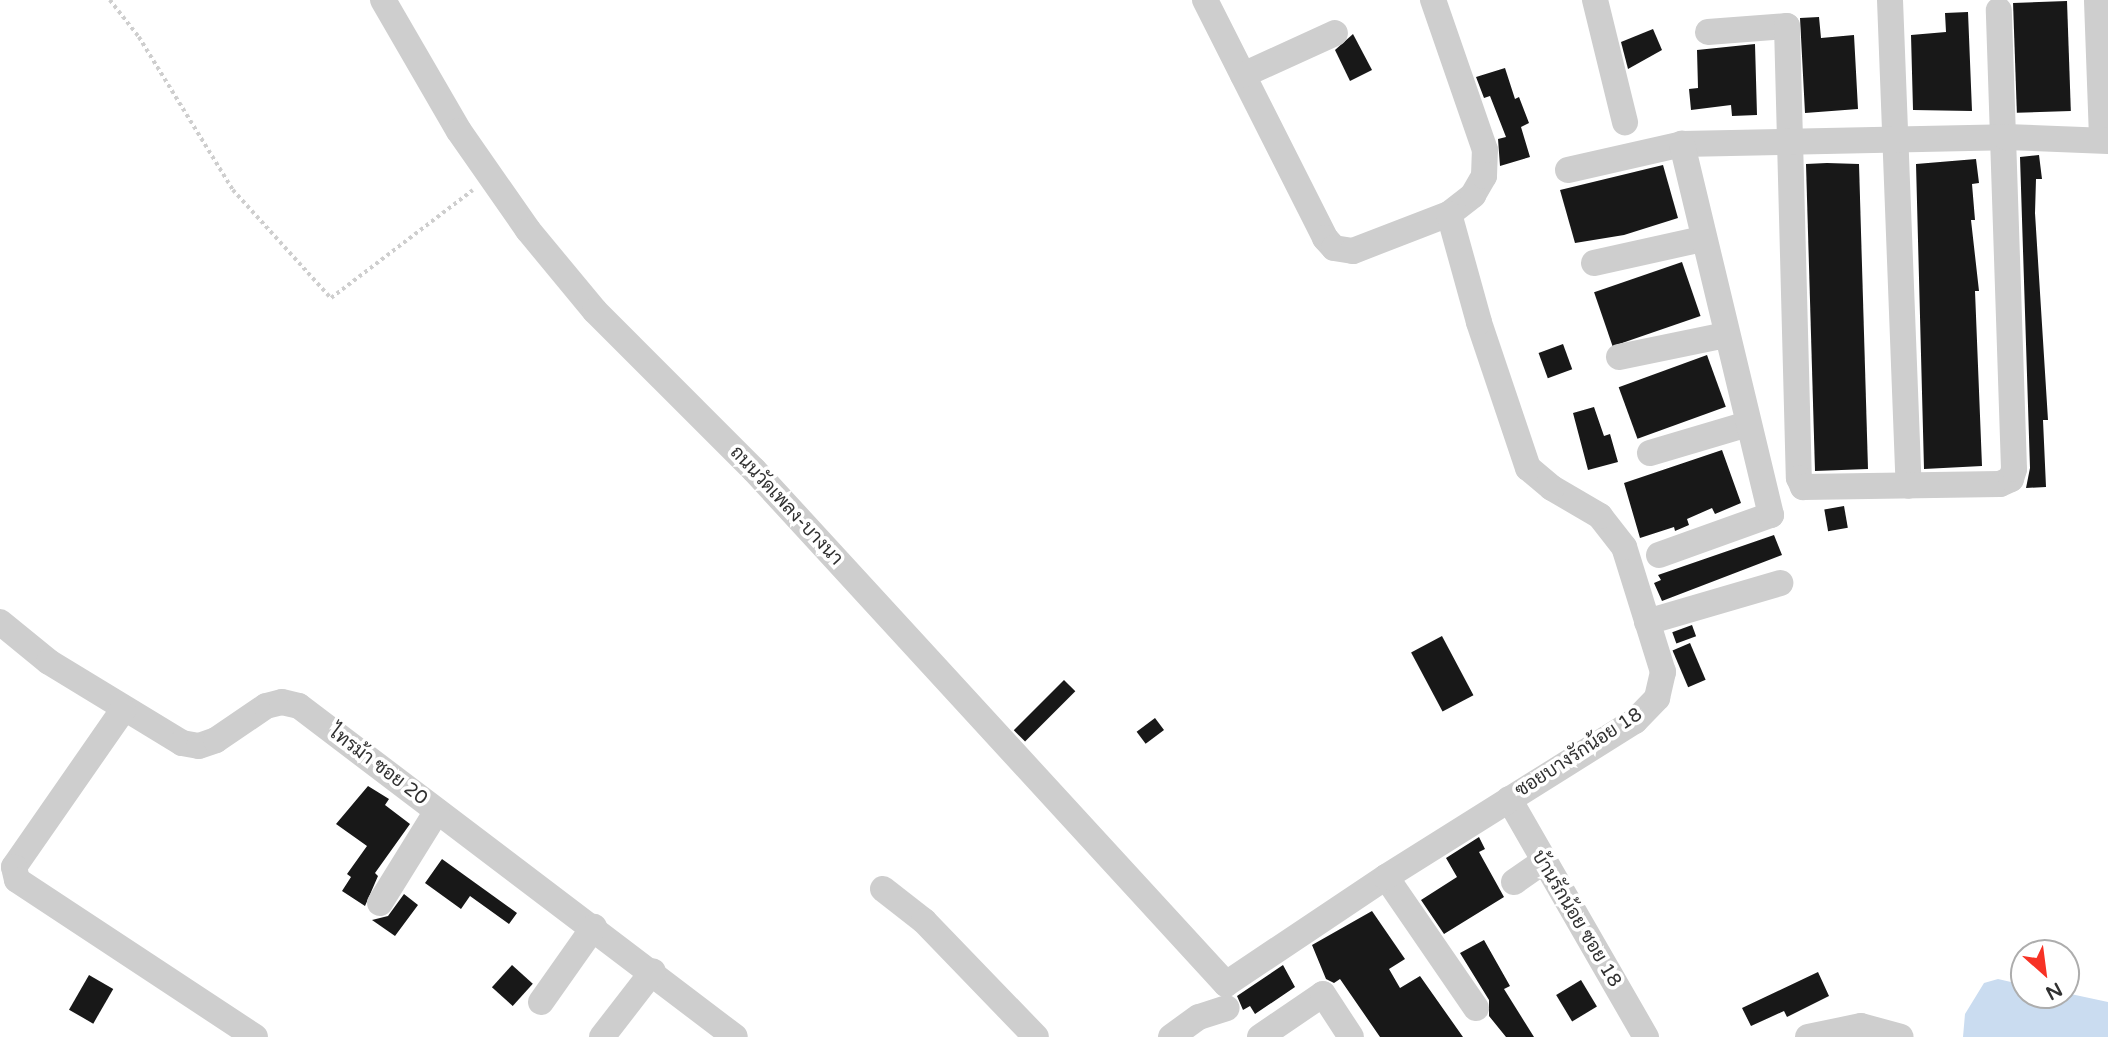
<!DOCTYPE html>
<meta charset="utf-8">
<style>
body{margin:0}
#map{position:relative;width:2108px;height:1037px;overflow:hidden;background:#fff;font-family:"Varela Round",Sarabun,sans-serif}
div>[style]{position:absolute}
.water>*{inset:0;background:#cadcf0}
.building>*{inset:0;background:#181818;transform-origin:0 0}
.path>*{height:3.5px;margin-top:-1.75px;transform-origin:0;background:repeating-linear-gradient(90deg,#cecece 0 3.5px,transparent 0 7px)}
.minor>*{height:26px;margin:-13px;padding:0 13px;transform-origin:13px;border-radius:13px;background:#cecece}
span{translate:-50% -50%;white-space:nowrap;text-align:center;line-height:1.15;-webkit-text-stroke:7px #fff;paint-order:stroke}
.street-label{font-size:19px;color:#313131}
.north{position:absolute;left:2010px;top:939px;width:70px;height:70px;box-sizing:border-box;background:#fff;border:2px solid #adadad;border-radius:50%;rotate:152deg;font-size:19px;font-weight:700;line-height:28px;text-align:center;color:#313131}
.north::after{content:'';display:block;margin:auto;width:24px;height:32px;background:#f73225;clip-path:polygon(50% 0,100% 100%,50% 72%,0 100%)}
</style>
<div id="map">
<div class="water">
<div style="clip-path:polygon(1998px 979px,2024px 985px,2024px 995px,2066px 993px,2108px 1002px,2108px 1037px,1963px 1037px,1965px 1014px,1984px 983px)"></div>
</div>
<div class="building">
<div style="left:2067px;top:1px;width:110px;height:54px;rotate:88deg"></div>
<div style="clip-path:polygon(1968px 12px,1972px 111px,1913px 110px,1911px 35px,1946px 32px,1945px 13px)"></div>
<div style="clip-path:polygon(1819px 17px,1821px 38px,1854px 35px,1858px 109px,1805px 113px,1800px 18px)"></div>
<div style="clip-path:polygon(1653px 29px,1662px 50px,1628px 69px,1621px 42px)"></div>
<div style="clip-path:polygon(1353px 34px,1372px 70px,1350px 81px,1335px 50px)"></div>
<div style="clip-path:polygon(1755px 44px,1757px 115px,1732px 116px,1731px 105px,1691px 110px,1689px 89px,1698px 88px,1697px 50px)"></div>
<div style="clip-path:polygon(1505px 68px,1515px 99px,1519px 97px,1529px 123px,1521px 127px,1530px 157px,1500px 166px,1498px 139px,1506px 137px,1490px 96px,1484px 98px,1476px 77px)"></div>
<div style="clip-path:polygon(2039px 155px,2042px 179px,2036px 179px,2035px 213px,2048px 420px,2043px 420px,2046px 487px,2026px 488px,2030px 468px,2020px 157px)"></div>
<div style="clip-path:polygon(1976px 159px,1979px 183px,1972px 184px,1975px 220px,1971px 220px,1979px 291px,1975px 291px,1982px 466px,1924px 469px,1916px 164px)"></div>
<div style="clip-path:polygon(1827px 163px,1859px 164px,1868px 469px,1815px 471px,1806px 164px)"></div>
<div style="clip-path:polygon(1663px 165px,1678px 218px,1624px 235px,1575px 243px,1560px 190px)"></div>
<div style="left:1682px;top:262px;width:57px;height:93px;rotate:71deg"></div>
<div style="left:1563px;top:344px;width:27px;height:26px;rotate:70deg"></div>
<div style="left:1707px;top:355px;width:55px;height:94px;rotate:70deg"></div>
<div style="clip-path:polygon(1594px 407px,1604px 436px,1610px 434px,1618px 462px,1588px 470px,1573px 413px)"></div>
<div style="clip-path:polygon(1722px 450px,1741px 503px,1715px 514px,1712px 508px,1687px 519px,1689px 525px,1675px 531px,1674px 527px,1640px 538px,1624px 483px)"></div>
<div style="left:1844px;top:506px;width:22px;height:20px;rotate:80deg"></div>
<div style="clip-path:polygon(1774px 535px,1782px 555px,1662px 601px,1654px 583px,1661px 580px,1658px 575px)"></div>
<div style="left:1692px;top:625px;width:12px;height:21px;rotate:70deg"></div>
<div style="left:1442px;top:636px;width:67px;height:35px;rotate:62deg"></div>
<div style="left:1690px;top:643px;width:40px;height:19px;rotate:67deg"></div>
<div style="left:1064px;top:680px;width:16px;height:71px;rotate:45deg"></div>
<div style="left:1155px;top:718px;width:15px;height:23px;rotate:53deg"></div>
<div style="clip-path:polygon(368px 786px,389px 799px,385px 805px,410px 824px,375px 873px,378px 876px,365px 906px,342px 891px,351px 877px,347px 874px,367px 846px,336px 824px)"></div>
<div style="clip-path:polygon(1479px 837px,1485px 849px,1479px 852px,1504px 897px,1444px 934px,1421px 900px,1457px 877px,1446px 858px)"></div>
<div style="clip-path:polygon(442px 859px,517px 913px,509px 924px,470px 896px,461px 909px,425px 883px)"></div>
<div style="clip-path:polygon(404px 894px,418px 905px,395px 936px,372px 920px,388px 916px)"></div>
<div style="clip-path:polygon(1372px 911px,1405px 959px,1389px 969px,1400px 988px,1420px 976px,1463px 1037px,1380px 1037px,1340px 979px,1334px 983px,1326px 979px,1312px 945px)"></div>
<div style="clip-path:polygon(1484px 940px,1510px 986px,1504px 989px,1534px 1037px,1506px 1037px,1489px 1016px,1489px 1000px,1460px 953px)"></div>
<div style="left:512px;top:965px;width:28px;height:30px;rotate:42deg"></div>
<div style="clip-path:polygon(1283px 965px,1295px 987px,1255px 1014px,1250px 1006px,1243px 1010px,1237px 996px)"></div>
<div style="clip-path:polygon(1818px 972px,1829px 996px,1787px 1017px,1784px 1011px,1751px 1026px,1742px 1008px)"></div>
<div style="left:89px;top:975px;width:28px;height:40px;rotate:30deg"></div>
<div style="left:1581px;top:980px;width:31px;height:29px;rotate:59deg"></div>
</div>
<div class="path">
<div style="left:110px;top:0;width:47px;rotate:51.9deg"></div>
<div style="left:139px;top:37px;width:180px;rotate:58.4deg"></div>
<div style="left:233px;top:190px;width:146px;rotate:47.8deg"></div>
<div style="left:331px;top:298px;width:178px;rotate:-37.3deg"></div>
</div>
<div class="minor">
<div style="left:383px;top:0;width:151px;rotate:59.9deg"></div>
<div style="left:459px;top:131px;width:121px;rotate:55.1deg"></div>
<div style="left:528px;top:230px;width:105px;rotate:50.4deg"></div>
<div style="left:595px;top:311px;width:225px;rotate:45deg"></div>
<div style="left:754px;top:470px;width:698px;rotate:47.44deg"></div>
<div style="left:1205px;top:0;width:267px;rotate:63.2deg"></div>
<div style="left:1325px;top:238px;width:13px;rotate:48deg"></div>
<div style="left:1334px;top:248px;width:19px;rotate:9deg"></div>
<div style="left:1353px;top:251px;width:103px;rotate:-21.1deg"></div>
<div style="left:1449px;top:214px;width:31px;rotate:-38deg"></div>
<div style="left:1473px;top:195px;width:22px;rotate:-60deg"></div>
<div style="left:1484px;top:176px;width:26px;rotate:-88deg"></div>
<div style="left:1485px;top:150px;width:159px;rotate:-109.1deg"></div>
<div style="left:1595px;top:0;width:126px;rotate:76.2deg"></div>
<div style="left:1890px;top:0;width:486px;rotate:87.8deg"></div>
<div style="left:2097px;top:1px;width:138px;rotate:87.9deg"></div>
<div style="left:1708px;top:32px;width:79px;rotate:-4.3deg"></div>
<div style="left:1787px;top:26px;width:452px;rotate:88.5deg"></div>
<div style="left:1799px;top:478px;width:10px;rotate:66deg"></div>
<div style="left:1803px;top:487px;width:197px;rotate:-0.9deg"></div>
<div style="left:2000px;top:484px;width:12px;rotate:-24deg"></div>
<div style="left:2011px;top:479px;width:10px;rotate:-73deg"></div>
<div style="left:2014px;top:469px;width:459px;rotate:-91.9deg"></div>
<div style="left:1243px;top:75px;width:101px;rotate:-24.5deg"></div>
<div style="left:1568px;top:170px;width:117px;rotate:-12.8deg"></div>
<div style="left:1682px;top:144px;width:323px;rotate:-1.2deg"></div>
<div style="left:2005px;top:137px;width:103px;rotate:2.2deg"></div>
<div style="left:1594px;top:263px;width:111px;rotate:-12.5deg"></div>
<div style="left:1619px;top:357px;width:109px;rotate:-11.6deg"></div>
<div style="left:1650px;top:453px;width:102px;rotate:-16.5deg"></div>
<div style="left:1659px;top:555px;width:119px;rotate:-19.7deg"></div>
<div style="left:1771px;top:515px;width:382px;rotate:-103.5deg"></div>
<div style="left:0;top:622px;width:63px;rotate:39.2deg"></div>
<div style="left:49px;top:662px;width:156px;rotate:31.3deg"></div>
<div style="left:182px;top:743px;width:17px;rotate:10deg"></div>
<div style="left:199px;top:746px;width:18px;rotate:-19deg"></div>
<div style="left:216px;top:740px;width:60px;rotate:-34.2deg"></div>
<div style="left:266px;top:706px;width:16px;rotate:-14deg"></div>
<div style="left:282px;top:702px;width:17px;rotate:13deg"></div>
<div style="left:299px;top:706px;width:547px;rotate:37.2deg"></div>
<div style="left:1647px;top:622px;width:139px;rotate:-16.3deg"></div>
<div style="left:123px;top:710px;width:191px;rotate:124.8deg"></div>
<div style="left:14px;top:867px;width:13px;rotate:77deg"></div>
<div style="left:17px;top:880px;width:285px;rotate:33.4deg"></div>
<div style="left:1509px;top:799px;width:275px;rotate:60.1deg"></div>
<div style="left:1386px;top:877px;width:159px;rotate:55.5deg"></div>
<div style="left:1514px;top:882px;width:35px;rotate:-35deg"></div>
<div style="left:883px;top:889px;width:52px;rotate:38deg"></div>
<div style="left:924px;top:921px;width:161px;rotate:46deg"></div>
<div style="left:380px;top:903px;width:108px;rotate:-58.2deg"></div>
<div style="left:1226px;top:984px;width:192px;rotate:-33.8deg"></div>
<div style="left:1386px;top:877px;width:294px;rotate:-32.1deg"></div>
<div style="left:1635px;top:721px;width:32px;rotate:-46deg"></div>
<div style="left:1657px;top:698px;width:27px;rotate:-77deg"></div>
<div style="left:1663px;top:672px;width:131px;rotate:-107.3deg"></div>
<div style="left:1624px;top:547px;width:39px;rotate:-128deg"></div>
<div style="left:1600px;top:516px;width:56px;rotate:-149.7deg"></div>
<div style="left:1552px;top:488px;width:31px;rotate:-140deg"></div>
<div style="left:1528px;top:468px;width:154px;rotate:-108.6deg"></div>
<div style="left:1479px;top:322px;width:112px;rotate:-105.5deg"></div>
<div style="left:541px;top:1002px;width:92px;rotate:-54.8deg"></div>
<div style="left:602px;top:1037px;width:83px;rotate:-52.3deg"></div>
<div style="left:1171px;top:1037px;width:34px;rotate:-36deg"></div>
<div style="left:1199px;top:1017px;width:29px;rotate:-18deg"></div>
<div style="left:1260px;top:1037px;width:76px;rotate:-34.3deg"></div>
<div style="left:1323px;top:994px;width:51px;rotate:56.9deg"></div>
<div style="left:1808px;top:1037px;width:54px;rotate:-11.7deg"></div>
<div style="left:1861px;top:1026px;width:41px;rotate:15.4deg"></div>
</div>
<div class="street-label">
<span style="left:786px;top:506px;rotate:47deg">ถนนวัดเพลง-บางนา</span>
<span style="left:1579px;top:753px;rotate:-33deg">ซอยบางรักน้อย 18</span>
<span style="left:378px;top:766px;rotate:37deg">ไทรม้า ซอย 20</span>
<span style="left:1576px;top:919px;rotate:59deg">บ้านรักน้อย ซอย 18</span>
</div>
<div class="north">N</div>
</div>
